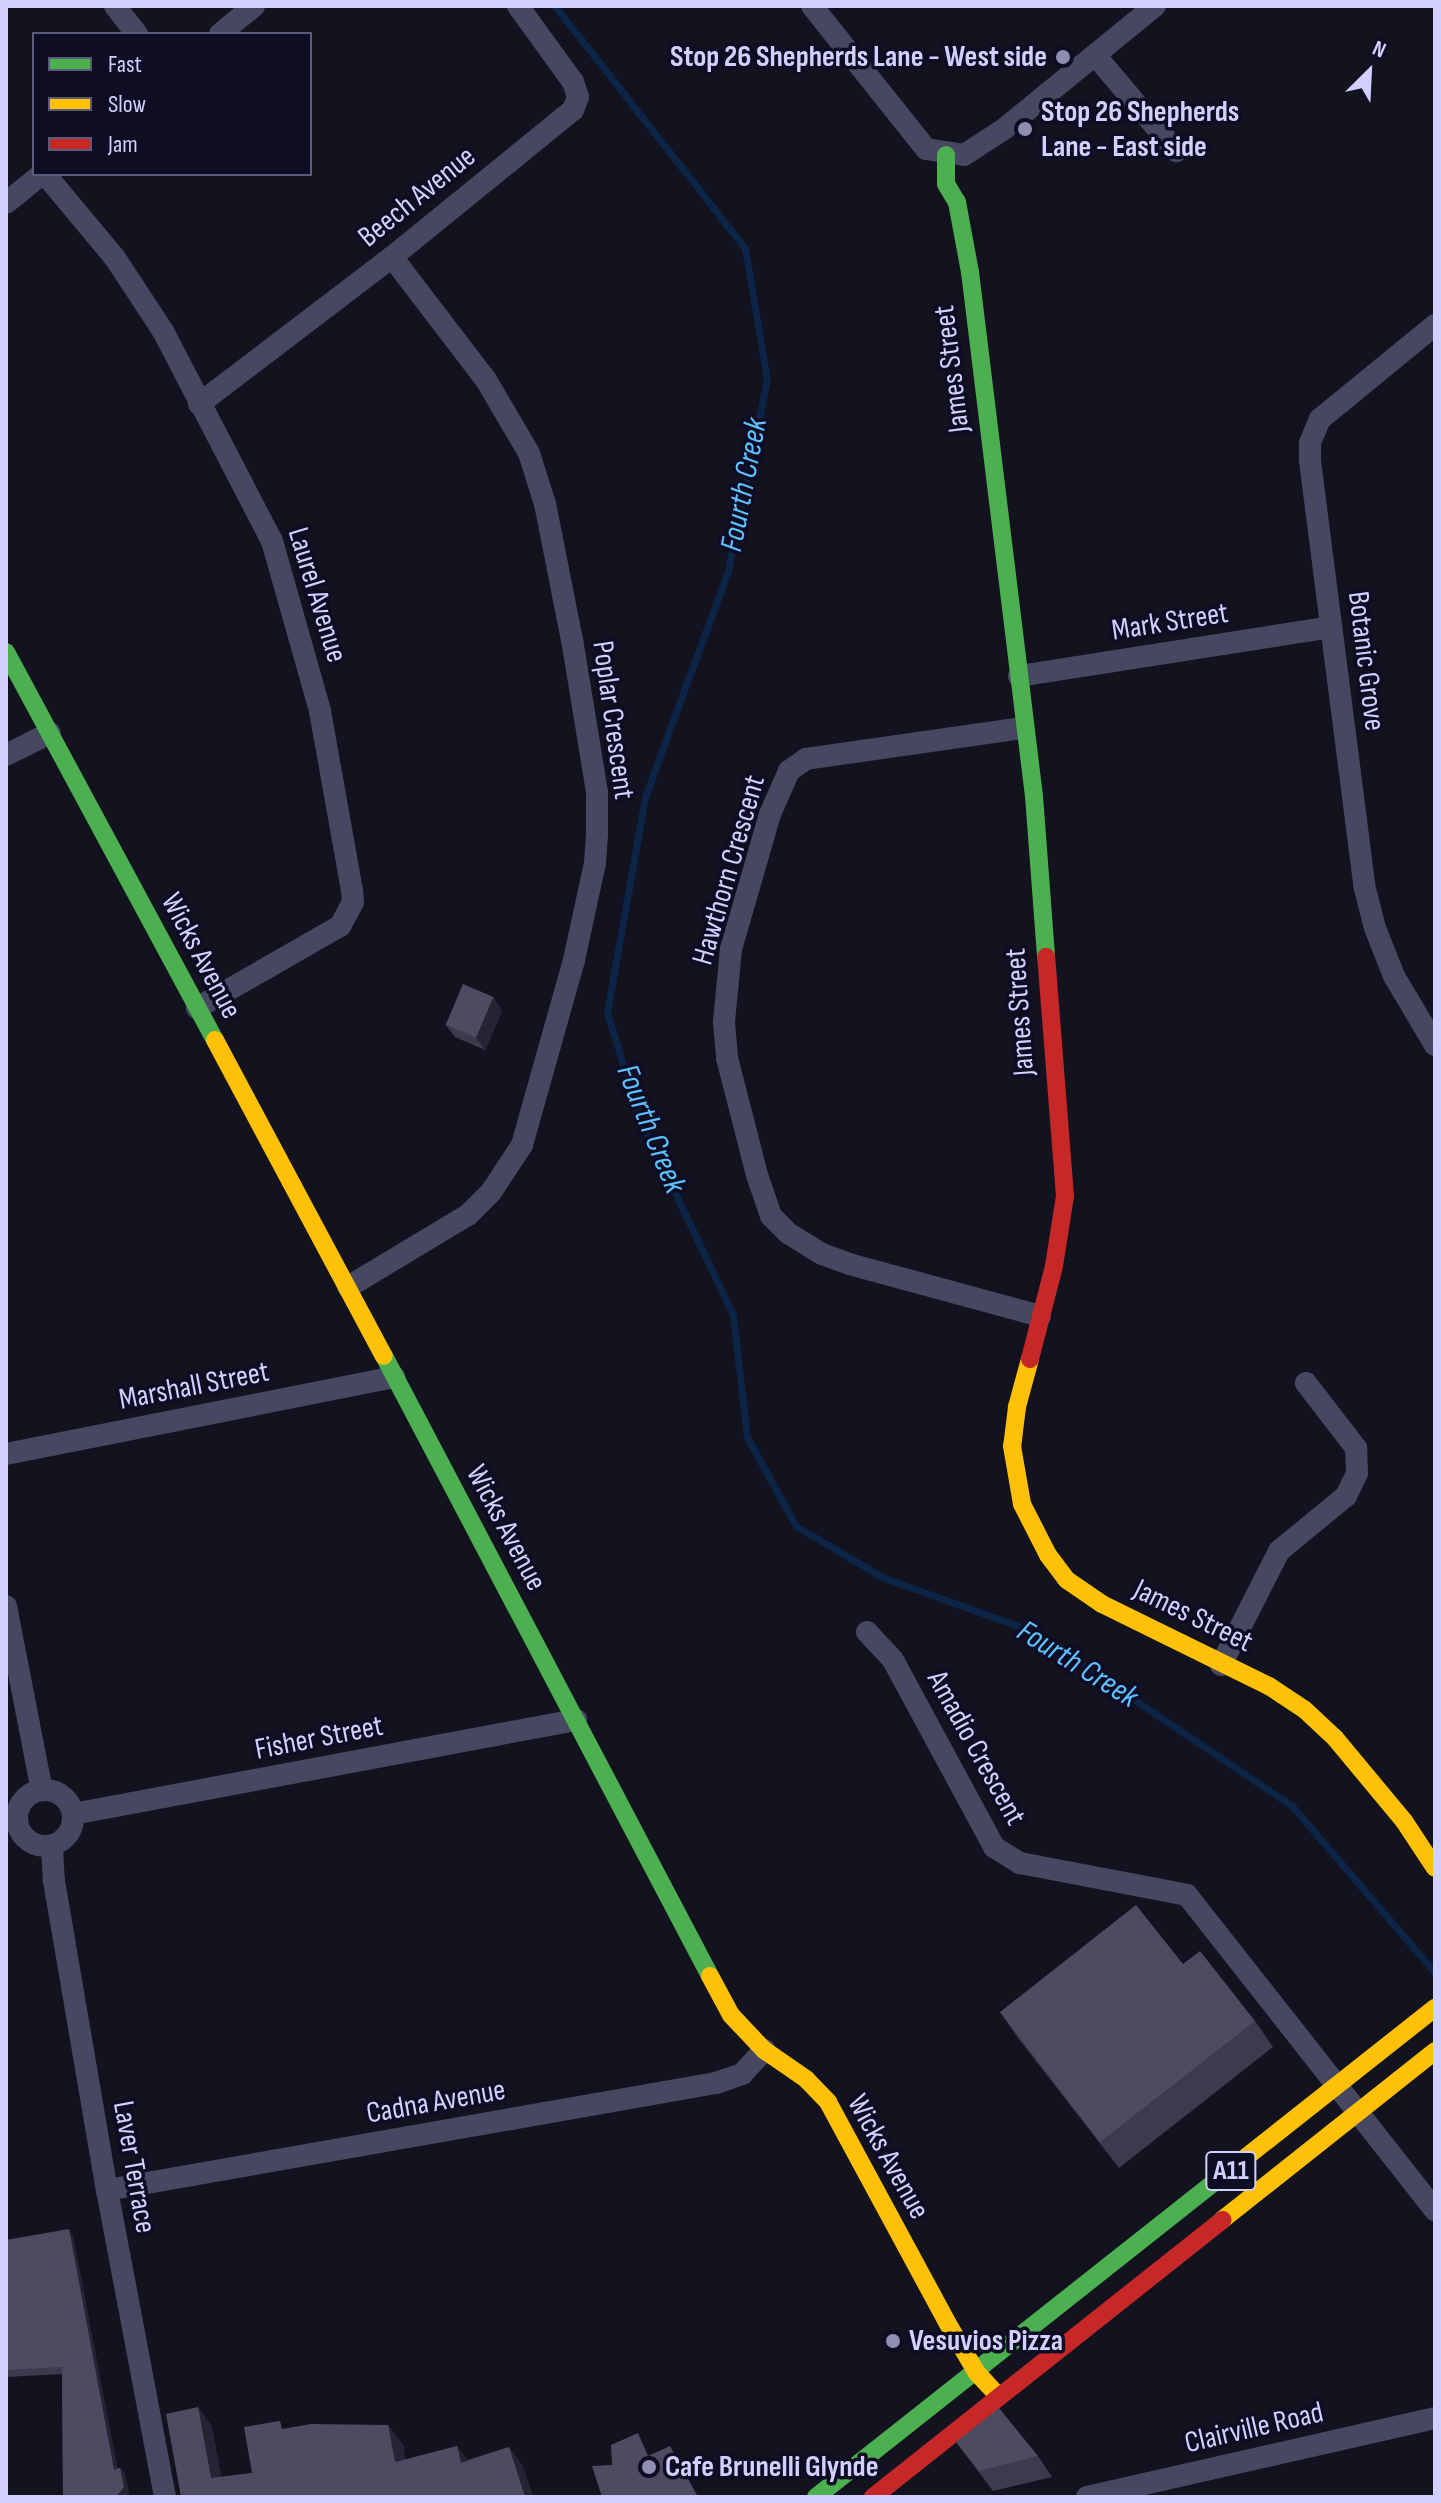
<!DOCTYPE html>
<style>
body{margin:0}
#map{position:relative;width:1441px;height:2503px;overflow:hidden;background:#13121f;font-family:"Sofia Sans Condensed",sans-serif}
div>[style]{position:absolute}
.stream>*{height:7px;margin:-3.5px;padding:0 3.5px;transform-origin:3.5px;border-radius:3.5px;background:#0c2546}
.street>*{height:22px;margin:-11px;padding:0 11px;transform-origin:11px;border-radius:11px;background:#464760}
.street>.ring{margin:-11px;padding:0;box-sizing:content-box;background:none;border:22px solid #464760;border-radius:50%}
.fast>*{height:18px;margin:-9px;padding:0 9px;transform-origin:9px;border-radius:9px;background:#4caf50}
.slow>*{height:18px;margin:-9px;padding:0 9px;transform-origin:9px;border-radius:9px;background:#ffc107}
.jam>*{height:18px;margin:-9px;padding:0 9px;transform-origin:9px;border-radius:9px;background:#c62828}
.wall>*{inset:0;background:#3c3b4e}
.shaded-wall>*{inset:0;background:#252433}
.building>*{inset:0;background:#4c4b61;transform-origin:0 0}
.dots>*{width:22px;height:22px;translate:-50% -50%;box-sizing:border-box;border:4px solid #0f0d24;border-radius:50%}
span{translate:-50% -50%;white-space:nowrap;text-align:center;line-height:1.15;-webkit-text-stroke:7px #0f0d24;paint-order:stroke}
.shield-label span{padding:2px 6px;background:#0f0d24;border:2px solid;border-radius:6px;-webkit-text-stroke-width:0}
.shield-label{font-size:28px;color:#d2d0ff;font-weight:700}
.poi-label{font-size:30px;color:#d2d0ff;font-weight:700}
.right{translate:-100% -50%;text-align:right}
.left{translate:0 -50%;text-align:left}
.street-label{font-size:30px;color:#d2d0ff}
.water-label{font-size:32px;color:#5ec1ff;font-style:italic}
.frame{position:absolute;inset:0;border:8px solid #d2d0ff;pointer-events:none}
.legend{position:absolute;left:32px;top:32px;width:280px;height:144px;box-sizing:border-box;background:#0f0d24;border:2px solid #5d5b7c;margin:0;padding:10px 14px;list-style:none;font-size:24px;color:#d2d0ff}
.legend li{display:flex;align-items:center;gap:16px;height:40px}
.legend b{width:40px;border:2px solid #5d5b7c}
.north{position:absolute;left:1329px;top:32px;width:80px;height:80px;-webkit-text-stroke:6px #0f0d24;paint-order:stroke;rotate:24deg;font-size:22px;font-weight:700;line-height:32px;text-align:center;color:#d2d0ff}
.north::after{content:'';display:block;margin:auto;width:28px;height:36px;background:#d2d0ff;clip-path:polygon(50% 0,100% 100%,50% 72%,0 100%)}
</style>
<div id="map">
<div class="stream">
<div style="left:555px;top:6px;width:308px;rotate:51.9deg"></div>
<div style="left:745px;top:248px;width:133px;rotate:80.5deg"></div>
<div style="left:767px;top:379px;width:196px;rotate:101.5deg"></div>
<div style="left:728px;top:571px;width:241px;rotate:110.2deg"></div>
<div style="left:645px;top:797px;width:218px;rotate:100deg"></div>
<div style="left:607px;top:1012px;width:110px;rotate:73.1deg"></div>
<div style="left:639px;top:1117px;width:219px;rotate:64.6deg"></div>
<div style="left:733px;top:1315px;width:123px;rotate:83.5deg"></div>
<div style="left:747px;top:1437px;width:102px;rotate:61.2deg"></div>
<div style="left:796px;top:1526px;width:102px;rotate:30.6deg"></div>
<div style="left:884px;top:1578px;width:157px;rotate:19.7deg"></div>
<div style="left:1032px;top:1631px;width:313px;rotate:33.9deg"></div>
<div style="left:1292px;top:1806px;width:220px;rotate:49.4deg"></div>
</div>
<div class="street">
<div style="left:115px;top:6px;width:36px;rotate:52deg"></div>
<div style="left:812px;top:6px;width:183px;rotate:51.4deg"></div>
<div style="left:926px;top:149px;width:38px;rotate:9deg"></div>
<div style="left:964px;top:155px;width:48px;rotate:-33deg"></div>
<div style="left:1004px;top:129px;width:195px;rotate:-39.2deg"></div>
<div style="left:220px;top:34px;width:44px;rotate:-39.5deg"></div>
<div style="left:1095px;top:55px;width:126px;rotate:49.8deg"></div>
<div style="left:45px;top:174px;width:109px;rotate:50.2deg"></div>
<div style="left:115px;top:258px;width:87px;rotate:56.7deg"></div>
<div style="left:163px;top:331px;width:237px;rotate:62.6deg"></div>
<div style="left:272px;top:541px;width:177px;rotate:74.2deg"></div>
<div style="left:320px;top:711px;width:182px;rotate:79.9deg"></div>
<div style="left:352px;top:890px;width:12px;rotate:85deg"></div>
<div style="left:353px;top:902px;width:27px;rotate:118deg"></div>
<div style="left:340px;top:926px;width:165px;rotate:150.2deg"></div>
<div style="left:6px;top:203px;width:46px;rotate:-38.9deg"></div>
<div style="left:1435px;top:325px;width:149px;rotate:140.7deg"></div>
<div style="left:1320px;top:419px;width:26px;rotate:113deg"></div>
<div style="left:1310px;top:443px;width:18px;rotate:90deg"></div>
<div style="left:1310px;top:461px;width:427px;rotate:82.7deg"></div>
<div style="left:1364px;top:885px;width:44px;rotate:75.7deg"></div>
<div style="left:1375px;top:928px;width:52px;rotate:68.4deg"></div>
<div style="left:1394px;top:976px;width:80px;rotate:59.3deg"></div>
<div style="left:199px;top:404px;width:243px;rotate:-37.3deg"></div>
<div style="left:392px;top:257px;width:233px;rotate:-39.1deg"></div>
<div style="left:573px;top:110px;width:14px;rotate:-69deg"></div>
<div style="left:578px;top:97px;width:16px;rotate:-108deg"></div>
<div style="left:573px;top:82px;width:94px;rotate:-125.9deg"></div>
<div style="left:1019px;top:676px;width:316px;rotate:-8.9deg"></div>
<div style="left:1023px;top:728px;width:219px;rotate:171.9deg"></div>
<div style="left:806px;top:759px;width:21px;rotate:145deg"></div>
<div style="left:789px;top:771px;width:47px;rotate:113.8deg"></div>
<div style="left:770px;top:814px;width:141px;rotate:106.1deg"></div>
<div style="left:731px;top:949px;width:73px;rotate:95.5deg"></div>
<div style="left:724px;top:1022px;width:36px;rotate:85deg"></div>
<div style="left:727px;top:1058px;width:121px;rotate:75.6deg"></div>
<div style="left:757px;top:1175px;width:43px;rotate:71.1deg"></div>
<div style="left:771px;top:1216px;width:24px;rotate:45deg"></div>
<div style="left:788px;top:1233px;width:40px;rotate:32deg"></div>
<div style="left:822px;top:1254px;width:29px;rotate:20deg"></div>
<div style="left:849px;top:1264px;width:198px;rotate:15.2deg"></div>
<div style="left:6px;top:755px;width:49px;rotate:-26.6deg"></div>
<div style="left:348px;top:1287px;width:140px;rotate:-31deg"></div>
<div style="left:468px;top:1215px;width:33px;rotate:-45deg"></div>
<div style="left:491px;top:1192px;width:56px;rotate:-56.6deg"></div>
<div style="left:522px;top:1145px;width:192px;rotate:-74.3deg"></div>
<div style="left:574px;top:960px;width:99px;rotate:-77.8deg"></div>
<div style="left:595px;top:863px;width:28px;rotate:-86deg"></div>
<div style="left:597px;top:835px;width:43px;rotate:-90deg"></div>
<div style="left:597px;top:792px;width:154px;rotate:-99.3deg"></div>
<div style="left:572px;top:640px;width:139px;rotate:-101.2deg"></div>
<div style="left:545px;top:504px;width:53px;rotate:-107.4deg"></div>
<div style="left:529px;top:453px;width:85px;rotate:-120.5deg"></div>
<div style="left:486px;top:380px;width:155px;rotate:-127.4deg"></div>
<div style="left:6px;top:1454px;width:396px;rotate:-11.2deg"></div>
<div style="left:6px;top:1606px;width:188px;rotate:79deg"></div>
<div style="left:867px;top:1632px;width:38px;rotate:47deg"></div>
<div style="left:893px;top:1660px;width:213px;rotate:61.6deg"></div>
<div style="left:994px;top:1847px;width:31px;rotate:32deg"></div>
<div style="left:1020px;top:1863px;width:170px;rotate:10.8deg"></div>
<div style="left:1187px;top:1895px;width:401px;rotate:51.8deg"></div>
<div style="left:1221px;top:1665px;width:128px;rotate:-63deg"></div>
<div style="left:1279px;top:1551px;width:87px;rotate:-39.4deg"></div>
<div style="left:1346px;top:1496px;width:25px;rotate:-64deg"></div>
<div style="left:1357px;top:1473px;width:25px;rotate:-92deg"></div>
<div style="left:1356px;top:1448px;width:82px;rotate:-127.6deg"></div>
<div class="ring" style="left:17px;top:1790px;width:34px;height:34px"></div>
<div style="left:73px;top:1814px;width:512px;rotate:-10.59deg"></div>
<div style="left:52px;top:1846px;width:35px;rotate:87deg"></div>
<div style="left:54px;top:1881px;width:314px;rotate:80.3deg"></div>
<div style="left:107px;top:2190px;width:312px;rotate:79.3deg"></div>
<div style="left:107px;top:2190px;width:618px;rotate:-9.97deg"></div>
<div style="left:716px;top:2083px;width:28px;rotate:-19deg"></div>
<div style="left:742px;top:2074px;width:33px;rotate:-47deg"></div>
<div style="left:1087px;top:2497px;width:357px;rotate:-12.8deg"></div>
</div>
<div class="fast">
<div style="left:946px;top:155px;width:29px;rotate:90deg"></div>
<div style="left:946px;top:184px;width:21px;rotate:59deg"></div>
<div style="left:957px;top:202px;width:71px;rotate:79.5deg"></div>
<div style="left:970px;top:272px;width:528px;rotate:83.04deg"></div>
<div style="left:1034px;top:796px;width:161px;rotate:85.7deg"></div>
<div style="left:6px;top:652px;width:441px;rotate:61.7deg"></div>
<div style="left:384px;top:1356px;width:700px;rotate:62.26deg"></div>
<div style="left:816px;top:2497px;width:529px;rotate:-38.32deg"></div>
</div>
<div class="slow">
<div style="left:215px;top:1040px;width:358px;rotate:61.9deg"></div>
<div style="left:1030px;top:1359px;width:50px;rotate:105.2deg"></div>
<div style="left:1017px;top:1407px;width:39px;rotate:97deg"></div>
<div style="left:1012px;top:1446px;width:59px;rotate:80.2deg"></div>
<div style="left:1022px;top:1504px;width:57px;rotate:63deg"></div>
<div style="left:1048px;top:1555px;width:31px;rotate:53deg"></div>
<div style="left:1067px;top:1580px;width:42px;rotate:34.4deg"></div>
<div style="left:1102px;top:1604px;width:186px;rotate:26.2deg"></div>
<div style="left:1269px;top:1686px;width:43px;rotate:33.7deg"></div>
<div style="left:1305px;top:1710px;width:41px;rotate:43deg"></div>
<div style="left:1335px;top:1738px;width:108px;rotate:50.3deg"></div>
<div style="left:1404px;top:1821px;width:56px;rotate:56.6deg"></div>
<div style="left:710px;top:1976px;width:44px;rotate:61.7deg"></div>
<div style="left:731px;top:2015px;width:48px;rotate:46.7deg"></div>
<div style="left:764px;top:2050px;width:51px;rotate:34.6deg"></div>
<div style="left:806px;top:2079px;width:32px;rotate:46deg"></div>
<div style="left:828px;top:2102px;width:252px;rotate:61.6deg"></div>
<div style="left:948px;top:2324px;width:57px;rotate:59.4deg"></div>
<div style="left:977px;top:2373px;width:25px;rotate:47deg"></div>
<div style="left:1231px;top:2169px;width:260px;rotate:-38.3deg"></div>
<div style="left:1222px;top:2220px;width:272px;rotate:-38.4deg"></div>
</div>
<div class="jam">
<div style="left:1030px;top:1359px;width:96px;rotate:-75.5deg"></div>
<div style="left:1054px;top:1266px;width:71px;rotate:-81.1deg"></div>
<div style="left:1065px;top:1196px;width:240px;rotate:-94.5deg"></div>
<div style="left:873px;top:2497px;width:446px;rotate:-38.4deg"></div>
</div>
<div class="wall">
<div style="clip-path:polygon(493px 997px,502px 1011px,485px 1050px,455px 1037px,445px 1024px)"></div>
<div style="clip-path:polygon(1183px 1964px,1255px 2021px,1273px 2047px,1119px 2168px,1018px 2038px,1000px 2012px)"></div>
<div style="clip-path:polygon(73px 2236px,117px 2468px,120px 2468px,125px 2474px,129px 2494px,127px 2497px,63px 2497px,62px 2374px,6px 2377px,6px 2240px)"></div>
<div style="clip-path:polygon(198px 2407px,212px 2427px,221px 2477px,252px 2473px,286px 2429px,388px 2425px,403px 2445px,405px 2460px,457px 2446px,467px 2460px,509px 2447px,523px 2467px,533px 2497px,181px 2497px)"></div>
<div style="clip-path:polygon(956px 2442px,1038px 2456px,1052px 2477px,993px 2491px)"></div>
</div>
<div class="shaded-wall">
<div style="clip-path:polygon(493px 997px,502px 1011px,485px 1050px,475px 1037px)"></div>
<div style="clip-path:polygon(69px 2229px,73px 2236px,119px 2476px,114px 2470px)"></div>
<div style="clip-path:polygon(198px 2407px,212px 2427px,225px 2497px,211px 2478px)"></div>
<div style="clip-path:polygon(388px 2425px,403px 2445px,409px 2483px,395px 2462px)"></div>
<div style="clip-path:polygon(457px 2446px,472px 2467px,461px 2463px)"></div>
<div style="clip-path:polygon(509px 2447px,523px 2467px,533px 2497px,525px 2497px)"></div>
<div style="clip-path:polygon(120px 2468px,125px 2474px,129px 2494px,127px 2497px,116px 2497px)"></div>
</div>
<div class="building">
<div style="left:463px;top:984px;width:33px;height:44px;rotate:23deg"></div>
<div style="clip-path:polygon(1136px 1905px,1183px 1964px,1200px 1951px,1255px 2021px,1100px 2142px,1000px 2012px)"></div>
<div style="clip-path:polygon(69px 2229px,114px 2470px,120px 2468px,124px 2487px,116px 2497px,63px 2497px,62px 2367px,6px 2370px,6px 2240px)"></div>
<div style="clip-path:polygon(198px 2407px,211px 2478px,252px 2473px,244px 2427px,280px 2421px,282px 2429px,311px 2424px,388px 2425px,395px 2462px,457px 2446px,461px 2463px,509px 2447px,525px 2497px,377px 2497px,377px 2495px,327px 2497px,181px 2497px,166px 2414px)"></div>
<div style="clip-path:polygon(999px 2408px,1038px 2456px,979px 2471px,956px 2442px)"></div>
<div style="clip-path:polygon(638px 2433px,648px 2456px,670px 2446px,698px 2497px,602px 2497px,592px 2466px,612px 2465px,611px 2445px)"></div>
</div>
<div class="dots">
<div style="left:1063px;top:57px;background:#8f8eb1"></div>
<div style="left:1025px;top:129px;background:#8f8eb1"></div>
<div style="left:893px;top:2341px;background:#8f8eb1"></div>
<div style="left:649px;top:2467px;background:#8f8eb1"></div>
</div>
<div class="shield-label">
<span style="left:1231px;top:2171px">A11</span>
</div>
<div class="poi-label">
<span class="right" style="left:1047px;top:57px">Stop 26 Shepherds Lane - West side</span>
<span class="left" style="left:1041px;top:129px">Stop 26 Shepherds<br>Lane - East side</span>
<span class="left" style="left:909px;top:2341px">Vesuvios Pizza</span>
<span class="left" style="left:665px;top:2467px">Cafe Brunelli Glynde</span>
</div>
<div class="street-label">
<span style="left:417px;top:197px;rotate:-39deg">Beech Avenue</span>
<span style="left:952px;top:369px;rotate:-97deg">James Street</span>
<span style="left:317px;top:595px;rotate:73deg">Laurel Avenue</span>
<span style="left:1170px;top:622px;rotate:-9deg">Mark Street</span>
<span style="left:1366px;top:661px;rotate:83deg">Botanic Grove</span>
<span style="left:613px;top:720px;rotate:82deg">Poplar Crescent</span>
<span style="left:729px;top:870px;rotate:-74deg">Hawthorn Crescent</span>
<span style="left:201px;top:956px;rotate:62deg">Wicks Avenue</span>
<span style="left:1020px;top:1012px;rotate:-94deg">James Street</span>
<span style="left:194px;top:1386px;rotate:-11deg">Marshall Street</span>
<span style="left:506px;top:1528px;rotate:62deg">Wicks Avenue</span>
<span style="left:1193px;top:1616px;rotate:26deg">James Street</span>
<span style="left:319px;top:1738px;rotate:-11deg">Fisher Street</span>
<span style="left:976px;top:1748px;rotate:61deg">Amadio Crescent</span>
<span style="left:436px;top:2102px;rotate:-10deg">Cadna Avenue</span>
<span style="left:888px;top:2157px;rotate:61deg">Wicks Avenue</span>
<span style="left:134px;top:2167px;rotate:80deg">Laver Terrace</span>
<span style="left:1254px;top:2428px;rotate:-13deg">Clairville Road</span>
</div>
<div class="water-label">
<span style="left:745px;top:485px;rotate:-79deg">Fourth Creek</span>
<span style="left:650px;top:1129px;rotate:68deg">Fourth Creek</span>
<span style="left:1077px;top:1665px;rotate:32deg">Fourth Creek</span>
</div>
<div class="frame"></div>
<ul class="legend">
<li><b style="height:10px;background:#4caf50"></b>Fast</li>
<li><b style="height:10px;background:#ffc107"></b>Slow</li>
<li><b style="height:10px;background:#c62828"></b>Jam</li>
</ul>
<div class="north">N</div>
</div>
